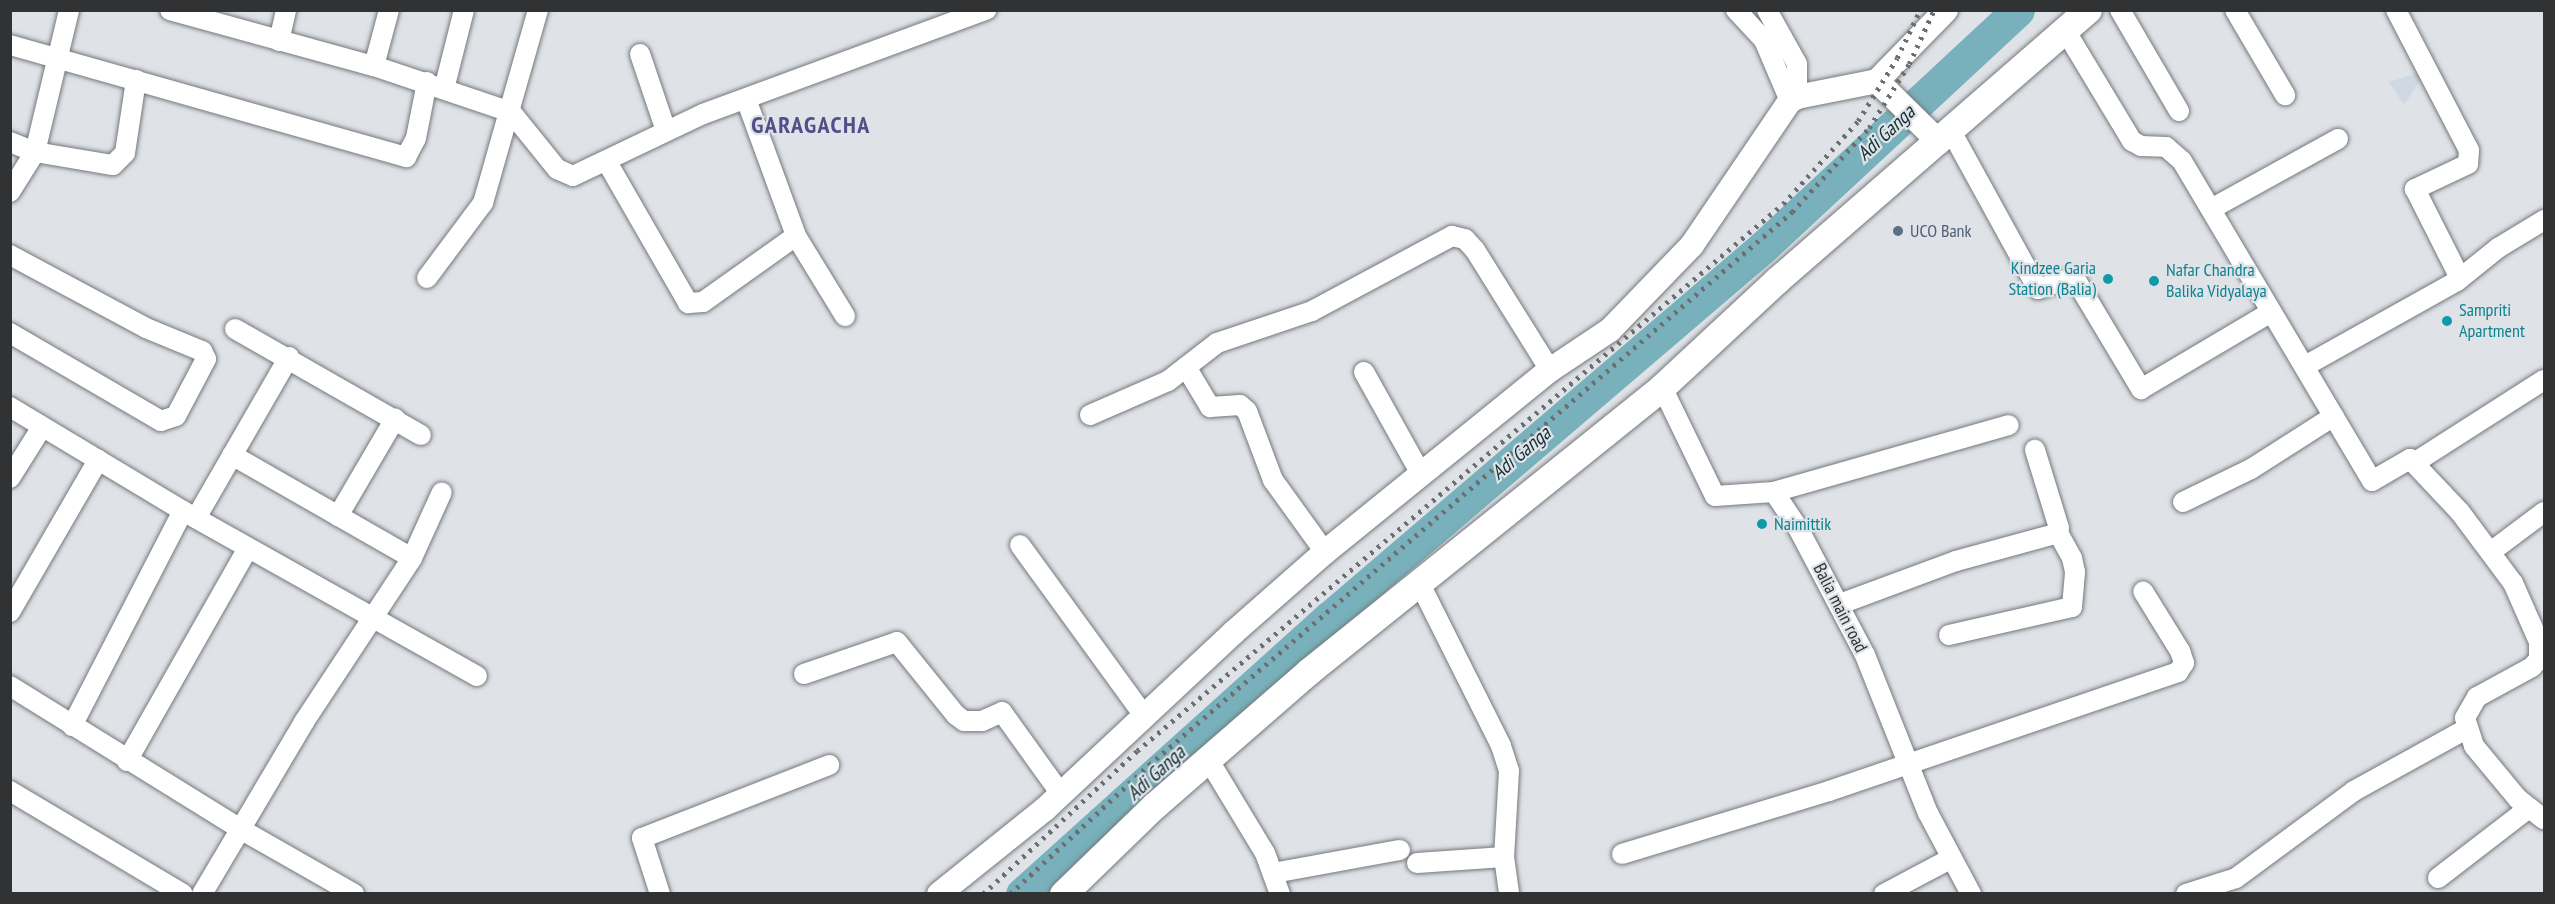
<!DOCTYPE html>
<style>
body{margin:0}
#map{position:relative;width:2555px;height:904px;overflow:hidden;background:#dfe3e8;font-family:"PT Sans Narrow",sans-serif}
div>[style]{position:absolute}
.built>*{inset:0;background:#cfd8e3}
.river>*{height:33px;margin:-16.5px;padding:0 16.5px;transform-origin:16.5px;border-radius:16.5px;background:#78b1bb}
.roads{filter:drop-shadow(0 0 2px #75787c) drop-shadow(0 0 2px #75787c)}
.minor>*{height:20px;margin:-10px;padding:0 10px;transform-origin:10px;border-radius:10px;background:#fff}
.tertiary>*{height:24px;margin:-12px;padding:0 12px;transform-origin:12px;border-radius:12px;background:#fff}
.secondary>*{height:27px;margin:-13.5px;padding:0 13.5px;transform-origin:13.5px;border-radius:13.5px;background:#fff}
.rail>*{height:4.5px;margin-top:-2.25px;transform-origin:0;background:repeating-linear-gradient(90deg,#6c6e71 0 3px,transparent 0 9px)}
.dots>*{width:16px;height:16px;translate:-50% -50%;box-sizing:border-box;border:3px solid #dfe3e8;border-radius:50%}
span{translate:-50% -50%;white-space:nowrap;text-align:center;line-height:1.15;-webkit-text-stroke:4.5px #dfe3e8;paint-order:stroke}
.service-label{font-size:18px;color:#4e5e75}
.left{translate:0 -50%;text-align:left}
.culture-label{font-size:18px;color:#0d838f}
.right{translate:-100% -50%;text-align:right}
.street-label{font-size:18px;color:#303234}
.water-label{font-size:20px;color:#102e33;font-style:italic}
.district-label{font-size:24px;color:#514e8c;font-weight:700;letter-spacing:1.5px}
.frame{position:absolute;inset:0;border:12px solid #303234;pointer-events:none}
</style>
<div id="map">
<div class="built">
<div style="clip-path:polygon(2427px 70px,2404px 105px,2389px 82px)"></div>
</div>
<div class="river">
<div style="left:1022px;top:894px;width:414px;rotate:-42deg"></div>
<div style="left:1330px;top:617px;width:570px;rotate:-40.51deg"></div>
<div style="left:1763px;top:247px;width:348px;rotate:-42.9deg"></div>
</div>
<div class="roads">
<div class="minor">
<div style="left:170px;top:10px;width:212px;rotate:15.4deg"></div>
<div style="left:374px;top:66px;width:145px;rotate:18.6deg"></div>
<div style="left:511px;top:112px;width:73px;rotate:51.1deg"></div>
<div style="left:557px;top:169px;width:17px;rotate:24deg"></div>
<div style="left:573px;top:176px;width:144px;rotate:-25.5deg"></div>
<div style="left:703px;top:114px;width:302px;rotate:-20.2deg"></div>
<div style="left:1736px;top:10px;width:41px;rotate:47deg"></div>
<div style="left:1764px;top:40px;width:66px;rotate:66.9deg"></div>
<div style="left:1767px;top:10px;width:62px;rotate:60.9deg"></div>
<div style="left:1797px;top:64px;width:33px;rotate:90deg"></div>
<div style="left:2120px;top:10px;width:117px;rotate:59.7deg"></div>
<div style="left:2235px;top:10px;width:99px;rotate:59.5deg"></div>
<div style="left:2396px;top:10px;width:158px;rotate:62.5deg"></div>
<div style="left:2469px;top:150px;width:14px;rotate:94deg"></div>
<div style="left:2468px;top:164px;width:59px;rotate:154.7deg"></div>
<div style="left:2415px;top:189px;width:100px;rotate:63.2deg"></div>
<div style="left:2065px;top:30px;width:130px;rotate:58.9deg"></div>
<div style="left:2132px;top:141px;width:10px;rotate:29deg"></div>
<div style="left:2141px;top:146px;width:25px;rotate:2deg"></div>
<div style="left:2166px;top:147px;width:21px;rotate:41deg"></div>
<div style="left:2182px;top:161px;width:372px;rotate:59.3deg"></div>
<div style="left:2372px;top:481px;width:44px;rotate:-30.1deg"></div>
<div style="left:2410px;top:459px;width:73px;rotate:46.7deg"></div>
<div style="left:2460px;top:512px;width:89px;rotate:53.3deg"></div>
<div style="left:2513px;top:583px;width:64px;rotate:66.2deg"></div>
<div style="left:2539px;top:642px;width:17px;rotate:90deg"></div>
<div style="left:2539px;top:659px;width:11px;rotate:131deg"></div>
<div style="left:2532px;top:667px;width:63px;rotate:151.4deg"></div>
<div style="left:2477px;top:697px;width:24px;rotate:120deg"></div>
<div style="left:2465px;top:718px;width:29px;rotate:72deg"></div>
<div style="left:2474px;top:746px;width:69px;rotate:50.3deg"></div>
<div style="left:2518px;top:799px;width:33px;rotate:38deg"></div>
<div style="left:279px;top:41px;width:32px;rotate:-77deg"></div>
<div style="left:10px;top:45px;width:412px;rotate:15.8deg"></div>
<div style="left:406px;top:157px;width:21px;rotate:-62deg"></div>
<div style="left:416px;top:138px;width:57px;rotate:-78.9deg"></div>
<div style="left:640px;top:54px;width:81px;rotate:71.3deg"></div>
<div style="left:374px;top:66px;width:58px;rotate:-75deg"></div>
<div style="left:444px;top:89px;width:81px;rotate:-75.8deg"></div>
<div style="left:746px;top:99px;width:146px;rotate:69.9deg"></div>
<div style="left:796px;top:236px;width:94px;rotate:58.5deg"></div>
<div style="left:1951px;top:131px;width:180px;rotate:61.2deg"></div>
<div style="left:2038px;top:289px;width:38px;rotate:-18deg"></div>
<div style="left:2074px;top:277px;width:131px;rotate:59.1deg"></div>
<div style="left:2141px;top:389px;width:151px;rotate:-30.6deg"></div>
<div style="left:10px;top:142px;width:27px;rotate:22deg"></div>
<div style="left:35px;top:152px;width:79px;rotate:9.5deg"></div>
<div style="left:113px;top:165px;width:17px;rotate:-45deg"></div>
<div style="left:125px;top:153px;width:74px;rotate:-81.4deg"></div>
<div style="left:607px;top:162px;width:163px;rotate:60.1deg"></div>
<div style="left:688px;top:303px;width:15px;rotate:-4deg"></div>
<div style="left:703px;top:302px;width:114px;rotate:-35.4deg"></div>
<div style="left:10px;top:192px;width:47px;rotate:-58deg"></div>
<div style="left:35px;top:152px;width:146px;rotate:-76.5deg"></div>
<div style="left:2211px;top:209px;width:145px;rotate:-28.9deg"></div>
<div style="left:10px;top:255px;width:154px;rotate:28.2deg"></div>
<div style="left:146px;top:328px;width:61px;rotate:22.3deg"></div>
<div style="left:202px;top:351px;width:9px;rotate:63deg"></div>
<div style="left:206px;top:359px;width:64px;rotate:117.8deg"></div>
<div style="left:176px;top:416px;width:16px;rotate:162deg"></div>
<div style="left:161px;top:421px;width:175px;rotate:-149.8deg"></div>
<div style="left:427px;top:278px;width:94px;rotate:-53.3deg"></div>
<div style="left:483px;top:203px;width:201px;rotate:-74.1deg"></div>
<div style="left:235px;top:329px;width:214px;rotate:29.7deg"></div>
<div style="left:2305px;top:366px;width:174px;rotate:-29.2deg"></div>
<div style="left:2457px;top:281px;width:53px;rotate:-38.8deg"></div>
<div style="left:2498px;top:248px;width:54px;rotate:-31.3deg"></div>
<div style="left:1186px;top:367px;width:47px;rotate:59deg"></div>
<div style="left:1210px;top:407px;width:30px;rotate:-4deg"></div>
<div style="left:1240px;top:405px;width:9px;rotate:41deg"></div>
<div style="left:1247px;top:411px;width:74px;rotate:69.4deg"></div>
<div style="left:1273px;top:480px;width:89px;rotate:54.2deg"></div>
<div style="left:1364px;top:372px;width:117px;rotate:60.8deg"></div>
<div style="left:1662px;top:387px;width:121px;rotate:64.1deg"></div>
<div style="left:1715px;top:496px;width:59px;rotate:-3.9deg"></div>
<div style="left:1774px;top:492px;width:43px;rotate:56.3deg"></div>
<div style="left:1798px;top:528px;width:144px;rotate:62.2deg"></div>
<div style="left:1865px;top:655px;width:170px;rotate:68.3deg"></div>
<div style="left:1928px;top:813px;width:92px;rotate:62deg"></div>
<div style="left:10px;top:407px;width:202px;rotate:31deg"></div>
<div style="left:183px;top:511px;width:337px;rotate:29.3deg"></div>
<div style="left:1090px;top:415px;width:85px;rotate:-23.6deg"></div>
<div style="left:1168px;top:381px;width:62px;rotate:-37.8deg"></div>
<div style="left:1217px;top:343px;width:100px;rotate:-18.6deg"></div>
<div style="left:1312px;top:311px;width:159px;rotate:-28.2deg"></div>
<div style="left:1452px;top:236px;width:13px;rotate:13deg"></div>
<div style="left:1465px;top:239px;width:15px;rotate:48deg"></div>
<div style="left:1475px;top:250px;width:142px;rotate:58deg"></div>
<div style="left:232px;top:455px;width:207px;rotate:29.8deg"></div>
<div style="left:2414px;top:463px;width:154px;rotate:-32.6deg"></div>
<div style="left:10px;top:478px;width:60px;rotate:-57.9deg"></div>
<div style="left:1774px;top:492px;width:244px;rotate:-15.9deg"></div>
<div style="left:2183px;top:502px;width:76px;rotate:-25.9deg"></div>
<div style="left:2251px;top:469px;width:98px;rotate:-32.6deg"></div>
<div style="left:338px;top:516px;width:113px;rotate:-59.6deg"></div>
<div style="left:196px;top:518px;width:186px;rotate:-60deg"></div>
<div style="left:1020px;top:545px;width:213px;rotate:54deg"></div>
<div style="left:2492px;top:551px;width:65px;rotate:-36.9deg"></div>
<div style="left:1420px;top:584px;width:181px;rotate:63.4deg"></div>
<div style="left:1501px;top:746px;width:26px;rotate:72deg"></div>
<div style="left:1509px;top:771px;width:86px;rotate:93.3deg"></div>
<div style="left:1504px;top:857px;width:37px;rotate:82deg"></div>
<div style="left:1840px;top:604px;width:124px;rotate:-20.3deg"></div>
<div style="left:1956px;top:561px;width:103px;rotate:-15.3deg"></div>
<div style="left:2055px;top:534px;width:7px;rotate:-56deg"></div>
<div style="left:2059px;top:528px;width:82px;rotate:-107.1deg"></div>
<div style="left:10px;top:612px;width:176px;rotate:-59.9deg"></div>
<div style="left:1949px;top:635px;width:126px;rotate:-12.8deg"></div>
<div style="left:2072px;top:607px;width:35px;rotate:-85deg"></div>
<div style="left:2075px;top:572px;width:14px;rotate:-102deg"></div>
<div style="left:2072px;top:558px;width:31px;rotate:-119deg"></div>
<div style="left:804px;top:674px;width:98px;rotate:-19deg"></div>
<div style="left:897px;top:642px;width:94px;rotate:51.1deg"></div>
<div style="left:956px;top:715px;width:10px;rotate:37deg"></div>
<div style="left:964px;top:721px;width:18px"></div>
<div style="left:982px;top:721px;width:22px;rotate:-24deg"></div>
<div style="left:1002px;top:712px;width:101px;rotate:54.3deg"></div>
<div style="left:10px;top:686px;width:273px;rotate:31.8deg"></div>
<div style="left:242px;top:830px;width:129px;rotate:29.7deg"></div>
<div style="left:72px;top:726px;width:242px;rotate:-62.7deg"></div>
<div style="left:1208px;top:759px;width:110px;rotate:58.8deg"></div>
<div style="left:1265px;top:853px;width:44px;rotate:69.9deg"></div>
<div style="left:127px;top:761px;width:245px;rotate:-60.4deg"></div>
<div style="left:10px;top:791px;width:201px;rotate:30.8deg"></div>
<div style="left:1622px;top:854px;width:216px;rotate:-16.9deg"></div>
<div style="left:1829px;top:791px;width:369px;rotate:-18.8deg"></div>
<div style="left:2178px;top:672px;width:11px;rotate:-56deg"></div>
<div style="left:2184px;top:663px;width:13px;rotate:-108deg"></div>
<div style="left:2180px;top:651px;width:70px;rotate:-121.7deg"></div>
<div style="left:1417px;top:863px;width:87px;rotate:-3.9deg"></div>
<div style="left:1273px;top:873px;width:129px;rotate:-10.3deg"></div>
<div style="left:2438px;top:878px;width:115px;rotate:-37.6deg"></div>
<div style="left:202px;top:894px;width:200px;rotate:-59.3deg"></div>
<div style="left:304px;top:722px;width:196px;rotate:-56.6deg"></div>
<div style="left:412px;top:558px;width:72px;rotate:-65.6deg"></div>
<div style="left:660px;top:894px;width:59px;rotate:-107.8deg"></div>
<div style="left:642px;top:838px;width:201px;rotate:-21.3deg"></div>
<div style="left:1884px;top:894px;width:75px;rotate:-27.9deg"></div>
<div style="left:2186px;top:894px;width:52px;rotate:-17.7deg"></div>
<div style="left:2236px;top:878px;width:147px;rotate:-36.4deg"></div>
<div style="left:2354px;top:791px;width:130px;rotate:-28.9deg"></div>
</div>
<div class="tertiary">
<div style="left:1877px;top:81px;width:87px;rotate:44.5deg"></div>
<div style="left:939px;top:894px;width:136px;rotate:-38.7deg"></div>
<div style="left:1045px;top:809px;width:259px;rotate:-43.1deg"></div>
<div style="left:1234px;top:632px;width:121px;rotate:-41.3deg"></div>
<div style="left:1325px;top:552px;width:289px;rotate:-39deg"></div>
<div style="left:1550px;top:370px;width:72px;rotate:-33.7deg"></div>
<div style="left:1610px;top:330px;width:118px;rotate:-46deg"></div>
<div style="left:1692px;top:245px;width:174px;rotate:-55.8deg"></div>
<div style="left:1790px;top:101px;width:8px;rotate:-30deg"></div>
<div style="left:1797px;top:97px;width:82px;rotate:-11.3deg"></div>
<div style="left:1877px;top:81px;width:99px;rotate:-45.8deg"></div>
</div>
<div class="secondary">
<div style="left:1063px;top:894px;width:128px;rotate:-44.1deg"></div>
<div style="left:1155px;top:805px;width:204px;rotate:-41deg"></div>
<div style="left:1309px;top:671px;width:453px;rotate:-38.8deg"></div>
<div style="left:1662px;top:387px;width:157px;rotate:-42.9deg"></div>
<div style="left:1777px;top:280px;width:412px;rotate:-41deg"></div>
</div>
</div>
<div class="rail">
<div style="left:983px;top:894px;width:210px;rotate:-42.9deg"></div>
<div style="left:1137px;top:751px;width:846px;rotate:-40.26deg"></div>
<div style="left:1783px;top:204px;width:112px;rotate:-47.9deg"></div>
<div style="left:1858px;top:121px;width:74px;rotate:-58.2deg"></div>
<div style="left:1897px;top:58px;width:53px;rotate:-64.4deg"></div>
<div style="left:1010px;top:894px;width:190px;rotate:-42.9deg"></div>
<div style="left:1149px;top:765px;width:848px;rotate:-40.7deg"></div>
<div style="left:1792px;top:212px;width:114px;rotate:-47.5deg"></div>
<div style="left:1869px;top:128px;width:75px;rotate:-58deg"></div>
<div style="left:1909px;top:64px;width:60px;rotate:-65.2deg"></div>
</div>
<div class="dots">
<div style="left:1898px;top:231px;background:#5c6f8a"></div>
<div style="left:2108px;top:279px;background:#0f9aa8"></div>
<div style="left:2154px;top:281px;background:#0f9aa8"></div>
<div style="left:2447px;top:321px;background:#0f9aa8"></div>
<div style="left:1762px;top:524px;background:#0f9aa8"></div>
</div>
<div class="service-label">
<span class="left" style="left:1910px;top:231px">UCO Bank</span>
</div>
<div class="culture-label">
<span class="right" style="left:2096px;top:279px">Kindzee Garia<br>Station (Balia)</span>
<span class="left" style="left:2166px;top:281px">Nafar Chandra<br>Balika Vidyalaya</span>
<span class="left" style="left:2459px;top:321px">Sampriti<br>Apartment</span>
<span class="left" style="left:1774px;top:524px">Naimittik</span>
</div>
<div class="street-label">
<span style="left:1840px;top:608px;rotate:63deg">Balia main road</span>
</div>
<div class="water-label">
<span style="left:1886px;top:133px;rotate:-43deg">Adi Ganga</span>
<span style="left:1521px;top:453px;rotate:-40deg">Adi Ganga</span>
<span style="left:1156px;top:773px;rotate:-42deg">Adi Ganga</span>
</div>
<div class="district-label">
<span style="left:811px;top:125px">GARAGACHA</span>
</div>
<div class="frame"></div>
</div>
